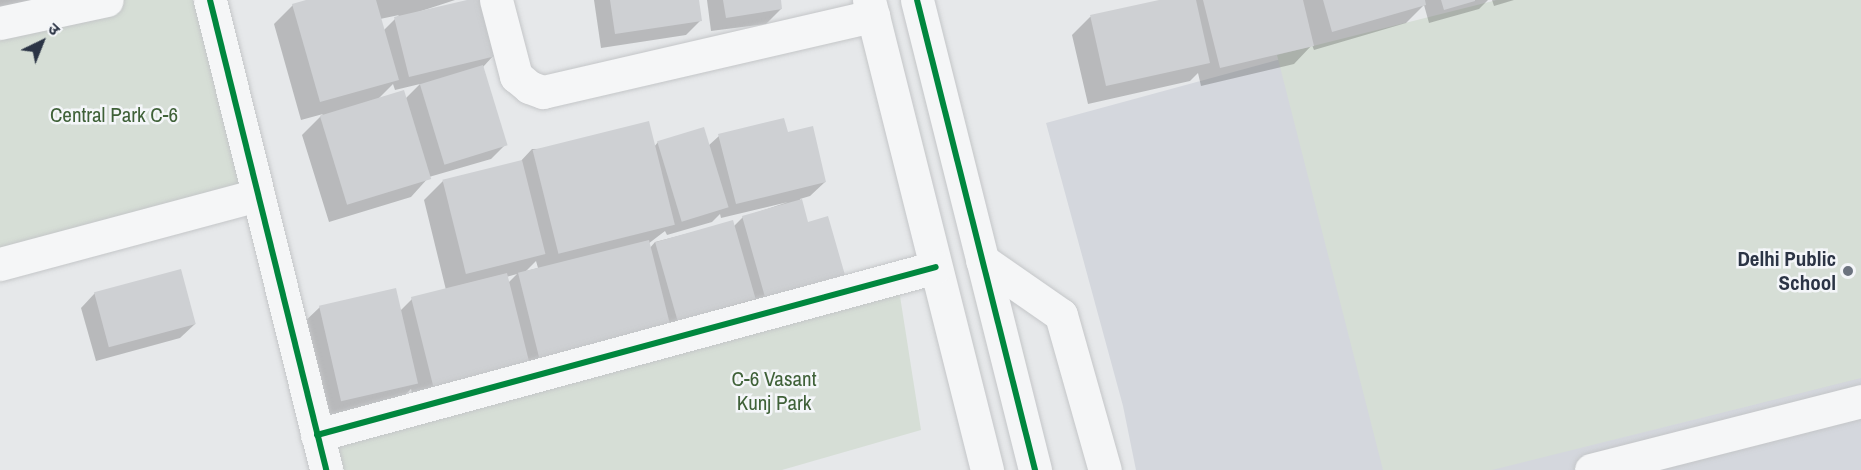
<!DOCTYPE html>
<meta charset="utf-8">
<style>
body{margin:0}
#map{position:relative;width:1861px;height:470px;overflow:hidden;background:#e6e8ea;font-family:"Archivo Narrow","Noto Sans Devanagari",sans-serif}
div>[style]{position:absolute}
.built>*{inset:0;background:#d4d7dd}
.green>*{inset:0;background:#d6ded6}
.shadow>*{inset:0;background:#0003}
.building>*{inset:0;background:#ced0d3;transform-origin:0 0}
.roads{filter:drop-shadow(0 0 2px #c4c6c8) drop-shadow(0 0 2px #c4c6c8)}
.minor>*{height:33px;margin:-16.5px;padding:0 16.5px;transform-origin:16.5px;border-radius:16.5px;background:#f5f6f7}
.cycleway>*{height:6px;margin:-3px;padding:0 3px;transform-origin:3px;border-radius:3px;background:#00873e}
.dots>*{width:16px;height:16px;translate:-50% -50%;box-sizing:border-box;border:3px solid #f4f6f9;border-radius:50%}
span{translate:-50% -50%;white-space:nowrap;text-align:center;line-height:1.15;-webkit-text-stroke:5px #f4f6f9;paint-order:stroke}
.park-label{font-size:21px;color:#3f6138}
.poi-label{font-size:21px;color:#2b3445;font-weight:700}
.right{translate:-100% -50%;text-align:right}
.north{position:absolute;left:12px;top:12px;width:60px;height:60px;-webkit-text-stroke:4px #f4f6f9;paint-order:stroke;rotate:43deg;font-size:16px;font-weight:700;line-height:24px;text-align:center;color:#2b3445}
.north::after{content:'';display:block;margin:auto;width:21px;height:27px;background:#2b3445;clip-path:polygon(50% 0,100% 100%,50% 72%,0 100%)}
</style>
<div id="map">
<div class="built">
<div style="clip-path:polygon(1498px 0,1861px 0,1861px 470px,1136px 470px,1123px 406px,1046px 123px)"></div>
</div>
<div class="green">
<div style="clip-path:polygon(112px 0,210px 0,258px 195px,0 261px,0 26px)"></div>
<div style="clip-path:polygon(1497px 0,1861px 0,1861px 378px,1492px 470px,1383px 470px,1277px 55px)"></div>
<div style="clip-path:polygon(897px 277px,921px 430px,782px 470px,327px 470px,317px 435px)"></div>
</div>
<div class="shadow">
<div style="clip-path:polygon(0 0,53px 0,0 15px)"></div>
<div style="clip-path:polygon(evenodd,312px 0,455px 0,412px 14px,474px 0,494px 55px,483px 67px,505px 145px,491px 159px,429px 177px,411px 197px,329px 222px,302px 135px,323px 114px,301px 120px,274px 24px,293px 5px,312px 0,399px 15px,383px 31px,380px 19px,399px 15px,312px 0,393px 84px,395px 90px,420px 84px,405px 99px,378px 99px,393px 84px)"></div>
<div style="clip-path:polygon(594px 0,698px 0,701px 20px,686px 35px,601px 48px)"></div>
<div style="clip-path:polygon(707px 0,779px 0,781px 9px,766px 24px,711px 31px)"></div>
<div style="clip-path:polygon(1166px 0,1488px 0,1479px 9px,1429px 23px,1424px 5px,1406px 23px,1314px 50px,1312px 45px,1294px 64px,1201px 86px,1198px 73px,1190px 81px,1088px 104px,1072px 35px,1090px 17px)"></div>
<div style="clip-path:polygon(1492px 0,1514px 0,1494px 6px)"></div>
<div style="clip-path:polygon(evenodd,787px 134px,825px 182px,810px 196px,800px 199px,807px 224px,844px 274px,416px 409px,411px 389px,398px 402px,323px 419px,301px 325px,320px 307px,400px 311px,412px 299px,446px 290px,424px 200px,443px 181px,519px 163px,532px 149px,654px 147px,658px 142px,708px 146px,719px 136px,787px 134px,788px 202px,743px 217px,733px 227px,732px 222px,655px 242px,649px 249px,648px 244px,665px 231px,667px 235px,712px 222px,720px 214px,721px 218px,788px 202px,787px 134px,536px 261px,538px 268px,526px 271px,536px 261px,787px 134px,517px 274px,508px 283px,506px 277px,517px 274px)"></div>
<div style="clip-path:polygon(95px 293px,195px 324px,180px 338px,96px 361px,81px 308px)"></div>
</div>
<div class="building">
<div style="clip-path:polygon(306px 0,376px 0,399px 80px,320px 102px,292px 4px)"></div>
<div style="clip-path:polygon(467px 0,482px 0,496px 56px,409px 77px,394px 17px)"></div>
<div style="clip-path:polygon(610px 0,699px 0,702px 21px,615px 34px)"></div>
<div style="clip-path:polygon(723px 0,781px 0,782px 9px,726px 18px)"></div>
<div style="clip-path:polygon(1159px 0,1196px 0,1210px 63px,1106px 86px,1090px 15px)"></div>
<div style="clip-path:polygon(1203px 0,1303px 0,1314px 46px,1220px 68px)"></div>
<div style="clip-path:polygon(1323px 0,1425px 0,1426px 5px,1332px 32px)"></div>
<div style="clip-path:polygon(1441px 0,1475px 0,1475px 1px,1444px 10px)"></div>
<div style="left:483px;top:65px;width:84px;height:66px;rotate:73deg"></div>
<div style="left:404px;top:90px;width:93px;height:88px;rotate:73deg"></div>
<div style="clip-path:polygon(784px 118px,788px 132px,813px 126px,826px 182px,736px 204px,718px 134px)"></div>
<div style="left:649px;top:121px;width:107px;height:120px;rotate:76deg"></div>
<div style="left:704px;top:127px;width:84px;height:49px;rotate:73deg"></div>
<div style="left:522px;top:160px;width:97px;height:82px;rotate:76deg"></div>
<div style="clip-path:polygon(802px 199px,808px 222px,828px 216px,845px 275px,765px 297px,742px 216px)"></div>
<div style="left:733px;top:220px;width:82px;height:81px;rotate:74deg"></div>
<div style="left:649px;top:240px;width:93px;height:135px;rotate:76deg"></div>
<div style="left:181px;top:269px;width:57px;height:90px;rotate:75deg"></div>
<div style="left:507px;top:273px;width:97px;height:99px;rotate:76deg"></div>
<div style="left:396px;top:288px;width:98px;height:79px;rotate:77deg"></div>
</div>
<div class="roads">
<div class="minor">
<div style="left:210px;top:0;width:484px;rotate:76.1deg"></div>
<div style="left:496px;top:0;width:79px;rotate:75.3deg"></div>
<div style="left:516px;top:76px;width:17px;rotate:40deg"></div>
<div style="left:529px;top:87px;width:15px;rotate:20deg"></div>
<div style="left:543px;top:92px;width:339px;rotate:-13deg"></div>
<div style="left:869px;top:0;width:485px;rotate:75.9deg"></div>
<div style="left:917px;top:0;width:485px;rotate:75.9deg"></div>
<div style="left:0;top:23px;width:109px;rotate:-12.1deg"></div>
<div style="left:982px;top:260px;width:96px;rotate:34.8deg"></div>
<div style="left:1061px;top:315px;width:161px;rotate:74.2deg"></div>
<div style="left:0;top:264px;width:267px;rotate:-15deg"></div>
<div style="left:317px;top:435px;width:641px;rotate:-15.18deg"></div>
<div style="left:1591px;top:470px;width:279px;rotate:-14.3deg"></div>
</div>
</div>
<div class="cycleway">
<div style="left:210px;top:0;width:484px;rotate:76.1deg"></div>
<div style="left:917px;top:0;width:485px;rotate:75.9deg"></div>
<div style="left:317px;top:435px;width:641px;rotate:-15.18deg"></div>
</div>
<div class="dots">
<div style="left:1848px;top:271px;background:#6c737f"></div>
</div>
<div class="park-label">
<span style="left:114px;top:115px">Central Park C-6</span>
<span style="left:774px;top:391px">C-6 Vasant<br>Kunj Park</span>
</div>
<div class="poi-label">
<span class="right" style="left:1836px;top:271px">Delhi Public<br>School</span>
</div>
<div class="north">उ</div>
</div>
